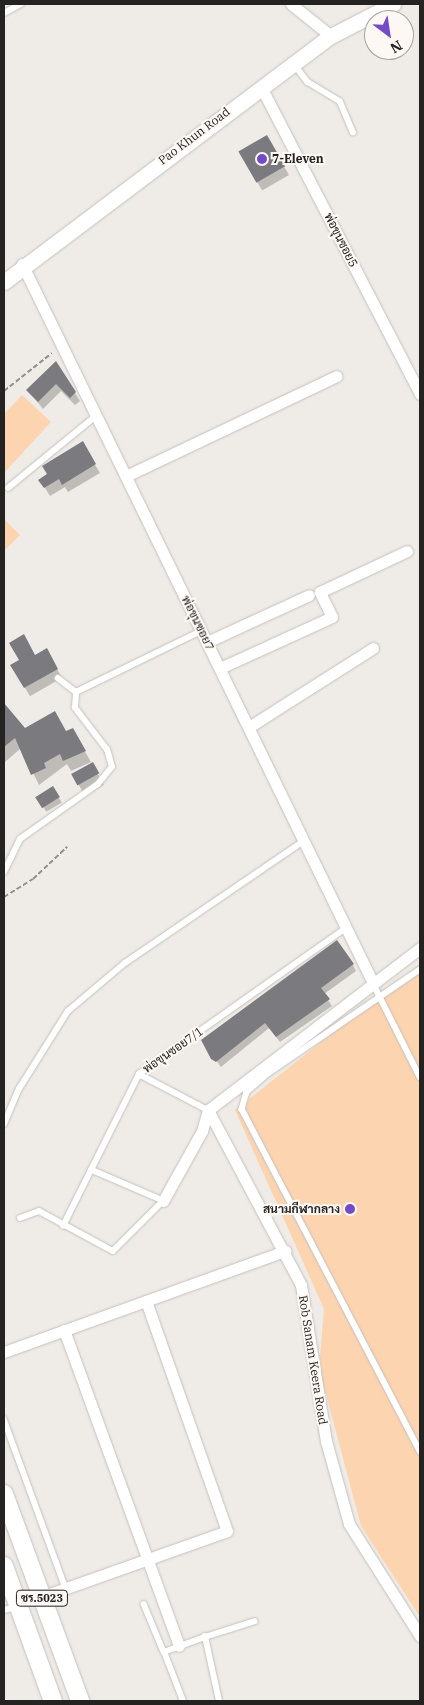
<!DOCTYPE html>
<meta charset="utf-8">
<style>
body{margin:0}
#map{position:relative;width:424px;height:1705px;overflow:hidden;background:#efebe7;font-family:"IBM Plex Serif",Sarabun,serif}
div>[style]{position:absolute}
.green>*{inset:0;background:#fdd4b0}
.shadow>*{inset:0;background:#0003;transform-origin:0 0}
.building>*{inset:0;background:#7b7b7f;transform-origin:0 0}
.path>*{height:2px;margin-top:-1px;transform-origin:0;background:repeating-linear-gradient(90deg,#928f8c 0 5px,transparent 0 7.5px)}
.roads{filter:drop-shadow(0 0 1px #c5c0bd) drop-shadow(0 0 1px #c5c0bd)}
.lane>*{height:5.5px;margin:-2.75px;padding:0 2.75px;transform-origin:2.75px;border-radius:2.75px;background:#fff}
.street>*{height:11px;margin:-5.5px;padding:0 5.5px;transform-origin:5.5px;border-radius:5.5px;background:#fff}
.secondary>*{height:15px;margin:-7.5px;padding:0 7.5px;transform-origin:7.5px;border-radius:7.5px;background:#fff}
.primary>*{height:18px;margin:-9px;padding:0 9px;transform-origin:9px;border-radius:9px;background:#fff}
.dots>*{width:14px;height:14px;translate:-50% -50%;box-sizing:border-box;border:2px solid #fdf8f4;border-radius:50%}
span{translate:-50% -50%;white-space:nowrap;text-align:center;line-height:1.15;-webkit-text-stroke:4px #fdf8f4;paint-order:stroke}
.shield-label span{padding:1px 4px;background:#fdf8f4;border:1px solid;border-radius:4px;-webkit-text-stroke-width:0}
.shield-label{font-size:11px;color:#242321;font-weight:700}
.street-label{font-size:12px;color:#242321}
.poi-label{font-size:12px;color:#242321;font-weight:700}
.left{translate:0 -50%;text-align:left}
.right{translate:-100% -50%;text-align:right}
.frame{position:absolute;inset:0;border:5px solid #242321;pointer-events:none}
.north{position:absolute;left:364px;top:10px;width:50px;height:50px;box-sizing:border-box;background:#fdf8f4;border:1px solid #a6a3a0;border-radius:50%;rotate:149deg;font-size:14px;font-weight:700;line-height:20px;text-align:center;color:#242321}
.north::after{content:'';display:block;margin:auto;width:18px;height:22px;background:#734bc4;clip-path:polygon(50% 0,100% 100%,50% 72%,0 100%)}
</style>
<div id="map">
<div class="green">
<div style="clip-path:polygon(22px 395px,51px 422px,4px 473px,4px 414px)"></div>
<div style="clip-path:polygon(4px 519px,20px 535px,4px 551px)"></div>
<div style="clip-path:polygon(420px 964px,420px 1617px,361px 1526px,319px 1368px,324px 1309px,235px 1110px)"></div>
</div>
<div class="shadow">
<div style="left:267px;top:137px;width:44px;height:31px;rotate:60deg"></div>
<div style="clip-path:polygon(56px 363px,80px 401px,75px 405px,61px 391px,43px 409px,28px 390px)"></div>
<div style="clip-path:polygon(82px 443px,100px 473px,68px 492px,65px 487px,50px 496px,40px 480px)"></div>
<div style="left:46px;top:650px;width:32px;height:37px;rotate:60deg"></div>
<div style="clip-path:polygon(4px 705px,24px 730px,66px 733px,72px 729px,91px 762px,71px 771px,67px 764px,39px 785px,21px 748px,4px 763px)"></div>
<div style="left:92px;top:764px;width:24px;height:22px;rotate:60deg"></div>
<div style="left:53px;top:788px;width:17px;height:18px;rotate:59deg"></div>
<div style="clip-path:polygon(353px 965px,356px 971px,324px 994px,332px 1006px,280px 1042px,269px 1028px,221px 1067px,206px 1047px)"></div>
</div>
<div class="building">
<div style="left:267px;top:135px;width:36px;height:33px;rotate:60deg"></div>
<div style="clip-path:polygon(56px 361px,76px 392px,70px 398px,56px 384px,38px 402px,26px 390px)"></div>
<div style="clip-path:polygon(83px 441px,96px 464px,62px 485px,59px 479px,44px 488px,38px 480px,47px 474px,42px 466px)"></div>
<div style="clip-path:polygon(24px 634px,35px 655px,47px 648px,58px 669px,24px 688px,10px 665px,19px 660px,9px 643px)"></div>
<div style="clip-path:polygon(4px 703px,25px 728px,55px 711px,66px 731px,73px 728px,86px 751px,63px 761px,60px 754px,44px 763px,46px 768px,31px 775px,15px 738px,4px 747px)"></div>
<div style="left:93px;top:762px;width:13px;height:25px;rotate:61deg"></div>
<div style="left:53px;top:786px;width:13px;height:21px;rotate:58deg"></div>
<div style="clip-path:polygon(337px 940px,354px 964px,321px 988px,330px 999px,276px 1037px,265px 1023px,216px 1062px,211px 1059px,201px 1040px)"></div>
</div>
<div class="path">
<div style="left:4px;top:391px;width:61px;rotate:-38.4deg"></div>
<div style="left:4px;top:897px;width:34px;rotate:-32deg"></div>
<div style="left:33px;top:879px;width:47px;rotate:-43.3deg"></div>
</div>
<div class="roads">
<div class="lane">
<div style="left:4px;top:13px;width:19px;rotate:-28deg"></div>
<div style="left:295px;top:65px;width:21px;rotate:53deg"></div>
<div style="left:308px;top:82px;width:37px;rotate:31deg"></div>
<div style="left:340px;top:101px;width:34px;rotate:67deg"></div>
<div style="left:8px;top:488px;width:114px;rotate:-39.3deg"></div>
<div style="left:58px;top:678px;width:23px;rotate:38deg"></div>
<div style="left:76px;top:692px;width:139px;rotate:-26deg"></div>
<div style="left:4px;top:872px;width:37px;rotate:-64deg"></div>
<div style="left:20px;top:839px;width:95px;rotate:-35.2deg"></div>
<div style="left:98px;top:784px;width:22px;rotate:-51deg"></div>
<div style="left:112px;top:767px;width:18px;rotate:-106deg"></div>
<div style="left:107px;top:750px;width:53px;rotate:-127.3deg"></div>
<div style="left:75px;top:708px;width:16px;rotate:-86deg"></div>
<div style="left:420px;top:970px;width:184px;rotate:145.6deg"></div>
<div style="left:268px;top:1074px;width:28px;rotate:139deg"></div>
<div style="left:247px;top:1092px;width:18px;rotate:106deg"></div>
<div style="left:242px;top:1109px;width:386px;rotate:62.5deg"></div>
<div style="left:373px;top:983px;width:105px;rotate:63.4deg"></div>
<div style="left:139px;top:1074px;width:78px;rotate:27.6deg"></div>
<div style="left:4px;top:1124px;width:38px;rotate:-67deg"></div>
<div style="left:19px;top:1089px;width:92px;rotate:-57.9deg"></div>
<div style="left:68px;top:1011px;width:75px;rotate:-40.1deg"></div>
<div style="left:125px;top:963px;width:217px;rotate:-34.3deg"></div>
<div style="left:20px;top:1218px;width:20px;rotate:-20deg"></div>
<div style="left:39px;top:1211px;width:84px;rotate:28.4deg"></div>
<div style="left:113px;top:1251px;width:71px;rotate:-45deg"></div>
<div style="left:163px;top:1201px;width:78px;rotate:-156.7deg"></div>
<div style="left:63px;top:1226px;width:170px;rotate:-63.4deg"></div>
<div style="left:139px;top:1074px;width:253px;rotate:-35.2deg"></div>
<div style="left:4px;top:1419px;width:180px;rotate:69.9deg"></div>
<div style="left:144px;top:1604px;width:52px;rotate:67.4deg"></div>
<div style="left:4px;top:1610px;width:12px;rotate:-14deg"></div>
<div style="left:183px;top:1701px;width:53px;rotate:-111.2deg"></div>
<div style="left:164px;top:1652px;width:44px;rotate:-20.1deg"></div>
<div style="left:219px;top:1701px;width:66px;rotate:-102.3deg"></div>
<div style="left:205px;top:1637px;width:52px;rotate:-17.7deg"></div>
</div>
<div class="street">
<div style="left:291px;top:4px;width:51px;rotate:38.7deg"></div>
<div style="left:261px;top:87px;width:346px;rotate:62.6deg"></div>
<div style="left:22px;top:264px;width:800px;rotate:63.98deg"></div>
<div style="left:126px;top:476px;width:233px;rotate:-25.4deg"></div>
<div style="left:207px;top:642px;width:112px;rotate:-24.7deg"></div>
<div style="left:220px;top:668px;width:123px;rotate:-24.5deg"></div>
<div style="left:332px;top:617px;width:28px;rotate:-116deg"></div>
<div style="left:320px;top:592px;width:96px;rotate:-25.2deg"></div>
<div style="left:249px;top:727px;width:147px;rotate:-32.5deg"></div>
<div style="left:420px;top:948px;width:267px;rotate:142.6deg"></div>
<div style="left:208px;top:1110px;width:198px;rotate:62deg"></div>
<div style="left:301px;top:1285px;width:158px;rotate:80.9deg"></div>
<div style="left:326px;top:1441px;width:86px;rotate:74.5deg"></div>
<div style="left:349px;top:1524px;width:133px;rotate:57.6deg"></div>
<div style="left:163px;top:1201px;width:80px;rotate:-60.9deg"></div>
<div style="left:202px;top:1131px;width:22px;rotate:-74deg"></div>
<div style="left:64px;top:1330px;width:336px;rotate:70deg"></div>
<div style="left:4px;top:1352px;width:299px;rotate:-19.8deg"></div>
<div style="left:41px;top:1597px;width:197px;rotate:-19.5deg"></div>
<div style="left:227px;top:1531px;width:244px;rotate:-109.4deg"></div>
</div>
<div class="secondary">
<div style="left:4px;top:282px;width:409px;rotate:-37deg"></div>
<div style="left:331px;top:36px;width:70px;rotate:-27.3deg"></div>
</div>
<div class="primary">
<div style="left:4px;top:1494px;width:221px;rotate:69.8deg"></div>
<div style="left:4px;top:1566px;width:144px;rotate:70.1deg"></div>
</div>
</div>
<div class="dots">
<div style="left:262px;top:159px;background:#734bc4"></div>
<div style="left:350px;top:1209px;background:#734bc4"></div>
</div>
<div class="shield-label">
<span style="left:42px;top:1598px">ชร.5023</span>
</div>
<div class="street-label">
<span style="left:194px;top:136px;rotate:-37deg">Pao Khun Road</span>
<span style="left:341px;top:240px;rotate:63deg">พ่อขุนซอย5</span>
<span style="left:198px;top:623px;rotate:64deg">พ่อขุนซอย7</span>
<span style="left:173px;top:1050px;rotate:-35deg">พ่อขุนซอย7/1</span>
<span style="left:313px;top:1360px;rotate:81deg">Rob Sanam Keera Road</span>
</div>
<div class="poi-label">
<span class="left" style="left:272px;top:159px">7-Eleven</span>
<span class="right" style="left:340px;top:1209px">สนามกีฬากลาง</span>
</div>
<div class="frame"></div>
<div class="north">N</div>
</div>
